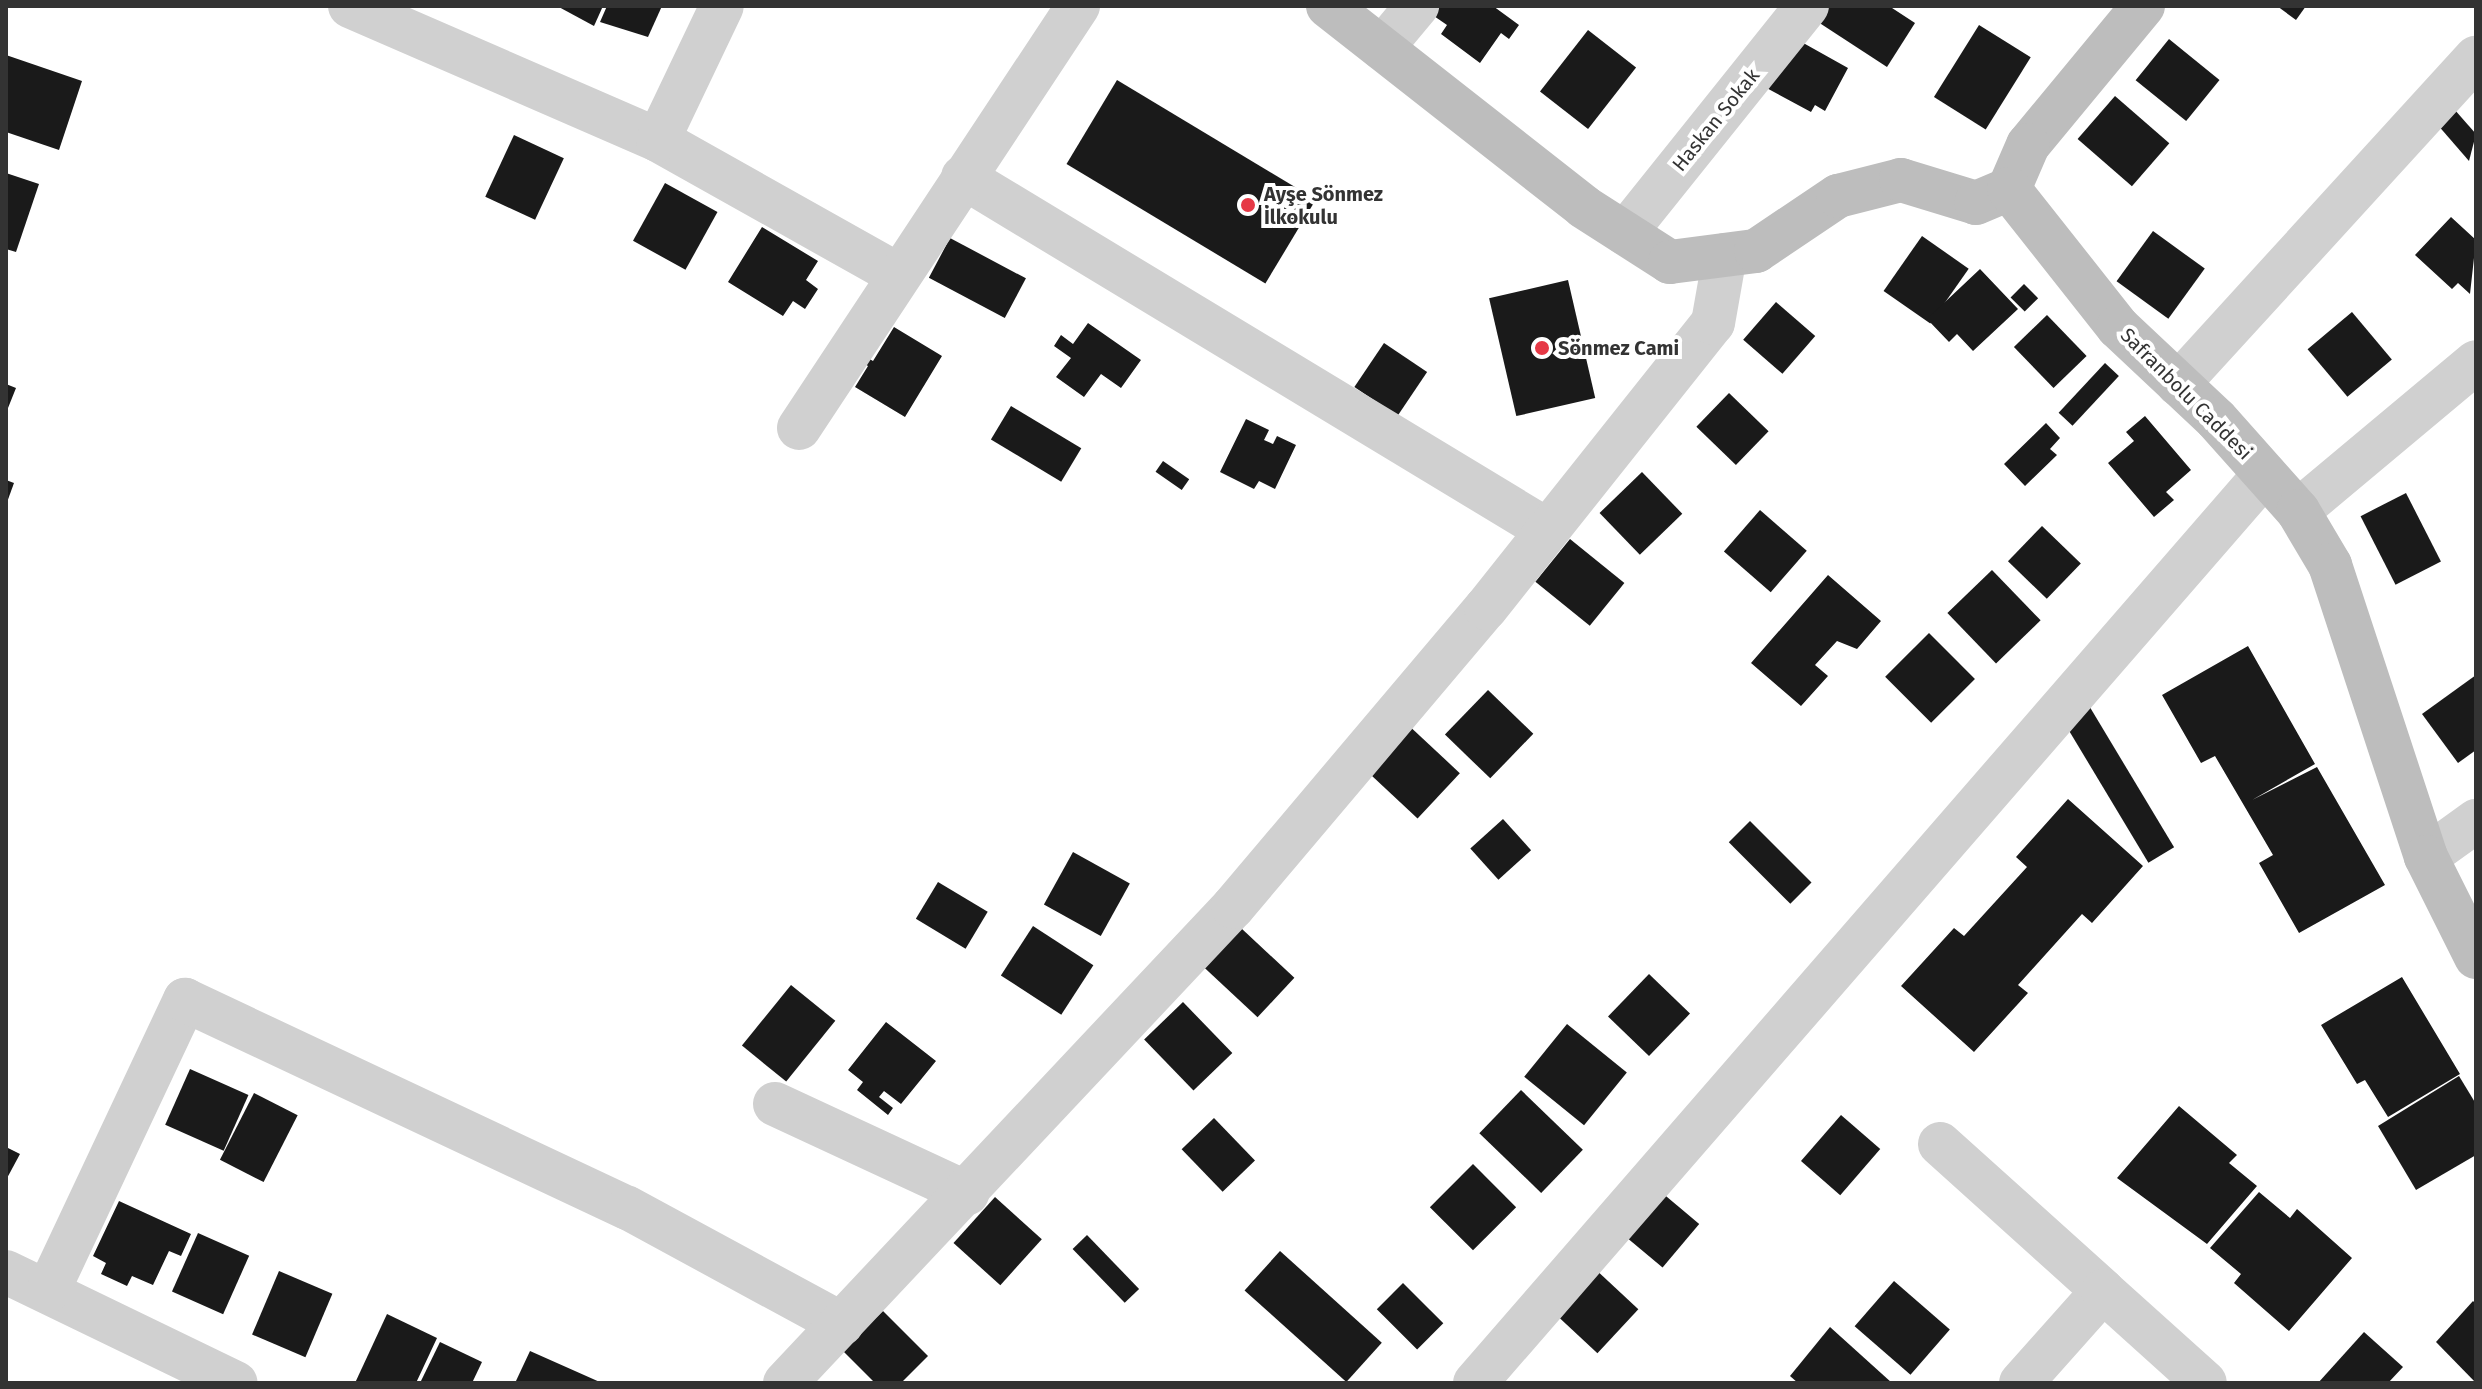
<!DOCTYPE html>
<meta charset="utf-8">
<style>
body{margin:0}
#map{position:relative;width:2482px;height:1389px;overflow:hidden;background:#fff;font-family:"Fira Sans",sans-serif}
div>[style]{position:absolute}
.building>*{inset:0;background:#1a1a1a;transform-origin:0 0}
.street>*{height:44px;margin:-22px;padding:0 22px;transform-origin:22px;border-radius:22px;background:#d0d0d0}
.secondary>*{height:44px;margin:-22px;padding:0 22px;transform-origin:22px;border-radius:22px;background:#bdbdbd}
.dots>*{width:22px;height:22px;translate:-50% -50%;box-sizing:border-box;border:4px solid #fff;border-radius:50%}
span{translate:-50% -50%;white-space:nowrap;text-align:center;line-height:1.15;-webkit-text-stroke:8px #fff;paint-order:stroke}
.street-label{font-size:20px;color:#333}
.poi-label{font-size:20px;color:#333;font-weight:700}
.left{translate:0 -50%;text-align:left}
.frame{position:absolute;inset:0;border:8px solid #333;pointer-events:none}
</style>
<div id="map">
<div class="building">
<div style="clip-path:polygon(557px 6px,603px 6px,594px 26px)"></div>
<div style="clip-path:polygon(607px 6px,662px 6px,648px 37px,600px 22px)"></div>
<div style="clip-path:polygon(1437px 6px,1493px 6px,1519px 25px,1509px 39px,1501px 33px,1480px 63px,1441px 34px,1447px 25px,1431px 14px)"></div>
<div style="clip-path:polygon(1829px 6px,1889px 6px,1915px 23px,1887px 67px,1818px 22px)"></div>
<div style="clip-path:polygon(2277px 6px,2306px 6px,2296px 20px)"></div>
<div style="left:1979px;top:25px;width:61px;height:85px;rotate:32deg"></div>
<div style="left:1588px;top:30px;width:61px;height:78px;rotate:38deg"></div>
<div style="clip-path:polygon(1789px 35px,1848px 68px,1825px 111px,1815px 105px,1811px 112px,1761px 85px)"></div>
<div style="left:2169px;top:39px;width:65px;height:53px;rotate:39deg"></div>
<div style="clip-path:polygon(6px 55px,82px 81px,59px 150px,6px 132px)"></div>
<div style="left:1117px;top:80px;width:232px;height:98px;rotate:31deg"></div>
<div style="left:2115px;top:96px;width:72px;height:57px;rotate:41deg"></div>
<div style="clip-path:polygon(2447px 101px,2476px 134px,2469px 161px,2430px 116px)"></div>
<div style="left:514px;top:135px;width:55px;height:68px;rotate:25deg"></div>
<div style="clip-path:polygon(6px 173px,39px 184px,16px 252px,6px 249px)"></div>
<div style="left:665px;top:183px;width:60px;height:66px;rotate:29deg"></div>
<div style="clip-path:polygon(2451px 217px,2476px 240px,2470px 294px,2458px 283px,2452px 289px,2415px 255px)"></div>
<div style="clip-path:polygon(762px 227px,818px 261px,806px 280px,818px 289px,805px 309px,793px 301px,783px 316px,728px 282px)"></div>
<div style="left:2153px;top:231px;width:64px;height:62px;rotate:36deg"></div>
<div style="left:1922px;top:236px;width:57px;height:67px;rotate:35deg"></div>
<div style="left:950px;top:238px;width:86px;height:45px;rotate:28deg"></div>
<div style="clip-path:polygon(1980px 269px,2018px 309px,1973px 351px,1957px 334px,1949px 342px,1927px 319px)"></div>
<div style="left:1568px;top:280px;width:121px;height:81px;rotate:77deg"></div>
<div style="left:2024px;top:284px;width:20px;height:19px;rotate:45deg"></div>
<div style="left:1776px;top:302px;width:52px;height:50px;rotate:41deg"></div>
<div style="left:2352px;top:312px;width:62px;height:58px;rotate:50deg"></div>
<div style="left:2047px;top:315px;width:57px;height:46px;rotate:46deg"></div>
<div style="clip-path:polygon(1088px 323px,1141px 360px,1121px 388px,1101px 374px,1084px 397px,1056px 377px,1071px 358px,1054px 346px,1061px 335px,1073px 344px)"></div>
<div style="clip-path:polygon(894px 327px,942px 356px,905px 417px,855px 387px,868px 366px,857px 359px,861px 354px,873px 361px)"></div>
<div style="left:1384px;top:343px;width:52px;height:53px;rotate:34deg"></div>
<div style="left:2105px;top:363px;width:19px;height:68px;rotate:43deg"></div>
<div style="clip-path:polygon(6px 384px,16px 388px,6px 413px)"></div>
<div style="left:1729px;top:393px;width:55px;height:47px;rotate:44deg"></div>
<div style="left:1011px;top:406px;width:82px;height:39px;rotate:31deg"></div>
<div style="clip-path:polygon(2145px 416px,2191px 470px,2166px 492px,2174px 500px,2154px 517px,2108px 463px,2134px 441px,2126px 432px)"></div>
<div style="clip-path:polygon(1246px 419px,1269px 430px,1264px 440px,1273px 444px,1277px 436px,1296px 445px,1275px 489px,1259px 481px,1254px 489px,1220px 472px)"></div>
<div style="clip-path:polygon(2046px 423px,2060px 438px,2050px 449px,2057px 455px,2025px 486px,2004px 464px)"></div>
<div style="left:1163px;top:461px;width:32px;height:13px;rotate:35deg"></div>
<div style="left:1642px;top:472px;width:58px;height:59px;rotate:46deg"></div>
<div style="clip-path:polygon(6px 480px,14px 483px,6px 505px)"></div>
<div style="left:2406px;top:493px;width:77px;height:51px;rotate:63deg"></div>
<div style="left:1760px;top:510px;width:62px;height:55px;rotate:41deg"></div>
<div style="left:2042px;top:526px;width:54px;height:49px;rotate:44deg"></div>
<div style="left:1570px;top:539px;width:70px;height:55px;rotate:39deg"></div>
<div style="left:1992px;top:570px;width:70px;height:62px;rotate:46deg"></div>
<div style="clip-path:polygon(1828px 575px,1881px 621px,1857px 649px,1837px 641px,1815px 665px,1828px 676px,1801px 706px,1751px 663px)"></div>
<div style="left:1929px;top:633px;width:65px;height:62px;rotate:45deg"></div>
<div style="clip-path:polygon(2248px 646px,2315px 764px,2252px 800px,2317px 767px,2385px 885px,2299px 933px,2259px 863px,2273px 855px,2215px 756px,2201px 763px,2162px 695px)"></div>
<div style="clip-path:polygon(2476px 675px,2476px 750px,2458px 763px,2422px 714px)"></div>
<div style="left:1488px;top:690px;width:63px;height:62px;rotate:44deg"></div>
<div style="left:2085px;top:699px;width:173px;height:30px;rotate:59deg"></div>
<div style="left:1405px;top:722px;width:75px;height:62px;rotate:43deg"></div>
<div style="clip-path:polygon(2068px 799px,2143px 866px,2092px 923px,2082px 914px,2018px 985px,2028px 993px,1974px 1052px,1901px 986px,1954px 928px,1964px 936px,2027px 867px,2016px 857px)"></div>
<div style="left:1503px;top:819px;width:42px;height:44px;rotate:48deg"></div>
<div style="left:1750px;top:821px;width:87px;height:30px;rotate:45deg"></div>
<div style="left:1073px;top:852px;width:65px;height:60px;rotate:29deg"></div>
<div style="left:938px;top:882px;width:58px;height:43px;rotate:31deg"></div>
<div style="left:1033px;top:926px;width:72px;height:59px;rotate:33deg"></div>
<div style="left:1241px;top:928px;width:73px;height:54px;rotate:43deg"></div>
<div style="left:1649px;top:974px;width:57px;height:59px;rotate:44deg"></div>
<div style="clip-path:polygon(2402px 977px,2460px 1074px,2388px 1117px,2365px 1080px,2357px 1084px,2321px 1025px)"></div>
<div style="left:791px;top:985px;width:57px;height:78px;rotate:39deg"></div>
<div style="left:1183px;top:1002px;width:71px;height:54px;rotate:46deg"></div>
<div style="clip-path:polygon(886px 1022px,936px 1061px,901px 1104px,884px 1091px,879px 1097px,893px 1108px,888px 1115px,857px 1090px,863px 1082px,848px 1070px)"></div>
<div style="left:1567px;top:1024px;width:77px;height:68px;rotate:39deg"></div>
<div style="left:190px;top:1069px;width:64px;height:61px;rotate:24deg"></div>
<div style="clip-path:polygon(2459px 1076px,2476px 1104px,2476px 1155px,2416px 1190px,2378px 1126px)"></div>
<div style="left:1521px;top:1090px;width:86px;height:60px;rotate:44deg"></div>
<div style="left:254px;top:1093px;width:49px;height:75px;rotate:27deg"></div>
<div style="clip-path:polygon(2179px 1106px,2237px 1155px,2229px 1163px,2257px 1186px,2207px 1244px,2117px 1178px)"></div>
<div style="left:1841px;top:1115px;width:52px;height:61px;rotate:41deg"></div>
<div style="left:1214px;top:1118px;width:59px;height:45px;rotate:46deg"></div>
<div style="clip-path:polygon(6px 1147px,20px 1154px,6px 1180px)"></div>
<div style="left:1473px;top:1164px;width:61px;height:61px;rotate:45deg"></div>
<div style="left:1654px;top:1186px;width:59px;height:57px;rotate:40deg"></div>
<div style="clip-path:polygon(2259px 1192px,2290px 1218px,2297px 1209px,2352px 1258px,2289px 1331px,2234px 1283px,2241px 1274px,2210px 1248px)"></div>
<div style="left:995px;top:1197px;width:63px;height:62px;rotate:42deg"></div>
<div style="clip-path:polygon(119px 1201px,191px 1234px,181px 1256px,169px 1251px,153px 1285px,132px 1276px,127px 1286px,101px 1274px,106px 1263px,93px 1256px)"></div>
<div style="left:198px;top:1233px;width:56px;height:64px;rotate:24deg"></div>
<div style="left:1087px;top:1235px;width:75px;height:20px;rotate:46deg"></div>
<div style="left:1280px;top:1251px;width:137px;height:53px;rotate:42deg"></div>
<div style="left:1593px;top:1267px;width:62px;height:60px;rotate:43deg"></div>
<div style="left:279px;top:1271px;width:58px;height:69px;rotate:23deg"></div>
<div style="left:1894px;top:1281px;width:74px;height:60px;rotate:41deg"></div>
<div style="left:1403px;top:1283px;width:57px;height:37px;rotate:45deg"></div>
<div style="clip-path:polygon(2473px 1301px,2476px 1304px,2476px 1383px,2436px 1342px)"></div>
<div style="clip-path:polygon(883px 1311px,928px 1356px,901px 1383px,875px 1383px,842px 1350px)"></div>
<div style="clip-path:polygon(387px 1314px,437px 1338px,416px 1383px,355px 1383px)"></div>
<div style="clip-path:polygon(1830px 1327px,1892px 1383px,1798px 1383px,1790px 1376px)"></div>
<div style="clip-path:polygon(2364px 1332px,2403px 1367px,2388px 1383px,2318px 1383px)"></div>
<div style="clip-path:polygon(440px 1342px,482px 1362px,472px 1383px,420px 1383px)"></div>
<div style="clip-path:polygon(530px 1351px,602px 1383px,515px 1383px)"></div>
</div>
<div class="street">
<div style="left:350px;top:6px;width:336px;rotate:23.5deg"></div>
<div style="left:658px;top:140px;width:276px;rotate:29.3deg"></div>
<div style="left:1382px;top:48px;width:55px;rotate:-50.2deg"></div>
<div style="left:658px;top:140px;width:148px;rotate:-64.5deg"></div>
<div style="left:963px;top:177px;width:682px;rotate:31.15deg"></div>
<div style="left:1625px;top:233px;width:291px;rotate:-51.3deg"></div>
<div style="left:2178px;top:384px;width:442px;rotate:-47.6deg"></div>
<div style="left:799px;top:428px;width:506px;rotate:-56.53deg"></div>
<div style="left:2298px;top:511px;width:232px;rotate:-39.9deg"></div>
<div style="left:2426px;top:857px;width:62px;rotate:-35.8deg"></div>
<div style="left:775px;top:1104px;width:212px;rotate:24.9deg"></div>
<div style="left:1940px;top:1144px;width:219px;rotate:42deg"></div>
<div style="left:6px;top:1272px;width:255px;rotate:25.8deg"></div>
<div style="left:48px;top:1291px;width:322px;rotate:-64.8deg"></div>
<div style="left:185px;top:1000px;width:489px;rotate:25.2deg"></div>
<div style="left:628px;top:1208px;width:243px;rotate:28.5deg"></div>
<div style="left:785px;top:1383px;width:654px;rotate:-46.74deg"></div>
<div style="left:1233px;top:907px;width:392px;rotate:-49.8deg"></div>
<div style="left:1486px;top:608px;width:364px;rotate:-51.5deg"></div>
<div style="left:1713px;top:323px;width:69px;rotate:-80deg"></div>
<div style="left:1475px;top:1383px;width:1204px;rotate:-49.01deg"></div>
<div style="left:2021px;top:1383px;width:123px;rotate:-48.3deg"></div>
<div style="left:2103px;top:1291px;width:137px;rotate:42deg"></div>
</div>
<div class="secondary">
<div style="left:1328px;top:6px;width:325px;rotate:38.1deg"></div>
<div style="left:1584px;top:207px;width:102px;rotate:32.6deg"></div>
<div style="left:1670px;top:262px;width:87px;rotate:-7.3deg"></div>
<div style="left:1756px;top:251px;width:99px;rotate:-33.9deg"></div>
<div style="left:1838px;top:196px;width:65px;rotate:-14.3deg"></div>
<div style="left:1901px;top:180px;width:78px;rotate:17deg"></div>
<div style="left:1976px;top:203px;width:36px;rotate:-23deg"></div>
<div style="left:2143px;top:6px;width:180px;rotate:129.6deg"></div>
<div style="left:2028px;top:145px;width:48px;rotate:113.4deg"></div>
<div style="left:2009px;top:189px;width:176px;rotate:51.7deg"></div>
<div style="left:2118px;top:327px;width:134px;rotate:43.2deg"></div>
<div style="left:2216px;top:419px;width:123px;rotate:48.3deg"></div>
<div style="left:2298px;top:511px;width:63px;rotate:59.3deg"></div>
<div style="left:2330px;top:565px;width:307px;rotate:71.8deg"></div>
<div style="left:2426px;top:857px;width:112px;rotate:63.4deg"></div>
</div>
<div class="dots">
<div style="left:1248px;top:205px;background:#e63946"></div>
<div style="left:1542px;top:348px;background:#e63946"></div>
</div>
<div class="street-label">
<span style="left:1716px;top:120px;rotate:-51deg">Haskan Sokak</span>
<span style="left:2186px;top:394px;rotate:45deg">Safranbolu Caddesi</span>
</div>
<div class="poi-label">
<span class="left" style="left:1264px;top:206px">Ayşe Sönmez<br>İlkokulu</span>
<span class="left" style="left:1558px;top:348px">Sönmez Cami</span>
</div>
<div class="frame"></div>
</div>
